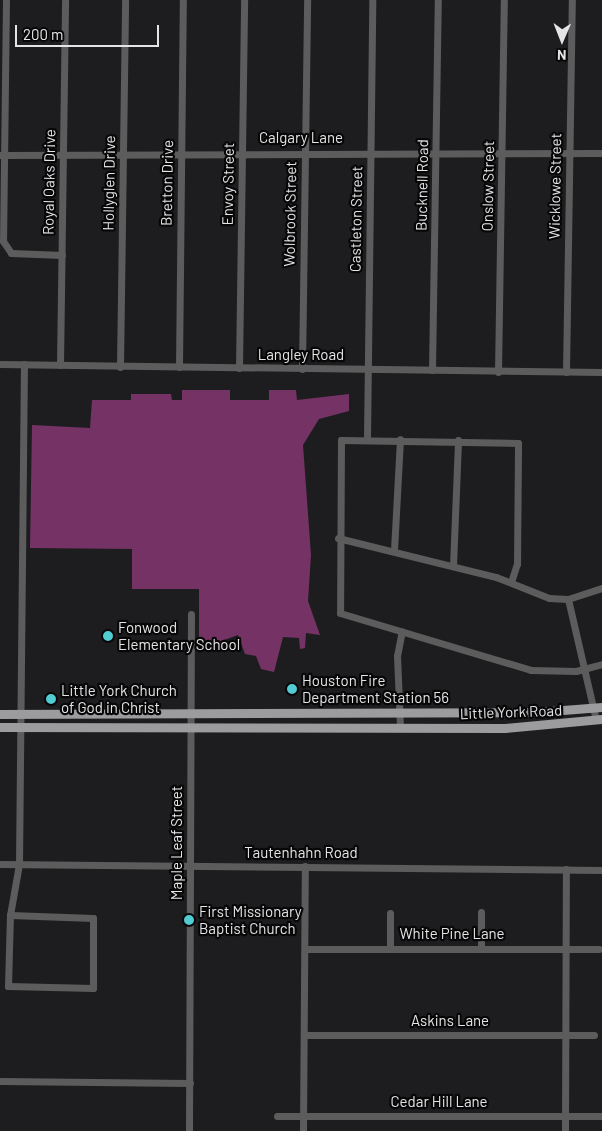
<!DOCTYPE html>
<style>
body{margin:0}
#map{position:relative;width:602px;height:1131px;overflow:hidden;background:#1d1d1f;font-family:Barlow,sans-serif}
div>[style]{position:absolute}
.forest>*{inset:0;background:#743364}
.minor>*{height:7px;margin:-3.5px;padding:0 3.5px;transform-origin:3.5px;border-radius:3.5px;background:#5c5c5d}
.major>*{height:9px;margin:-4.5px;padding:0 4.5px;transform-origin:4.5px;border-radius:4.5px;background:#9c9b9d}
.dots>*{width:14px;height:14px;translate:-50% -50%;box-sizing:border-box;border:2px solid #070708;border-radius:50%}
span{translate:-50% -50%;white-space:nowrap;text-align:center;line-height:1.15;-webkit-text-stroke:4.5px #070708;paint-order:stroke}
.street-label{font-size:15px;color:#e5e5e7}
.poi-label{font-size:15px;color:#e5e5e7}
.left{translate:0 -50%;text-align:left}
.north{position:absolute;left:537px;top:15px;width:50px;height:50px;-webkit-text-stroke:4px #070708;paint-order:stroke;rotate:181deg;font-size:14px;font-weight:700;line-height:20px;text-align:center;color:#e5e5e7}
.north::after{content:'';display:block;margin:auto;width:18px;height:22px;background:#e5e5e7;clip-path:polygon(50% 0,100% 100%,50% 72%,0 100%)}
.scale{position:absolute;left:15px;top:25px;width:144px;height:22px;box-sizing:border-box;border:2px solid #e5e5e7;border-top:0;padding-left:6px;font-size:15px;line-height:18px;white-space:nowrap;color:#e5e5e7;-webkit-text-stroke:4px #070708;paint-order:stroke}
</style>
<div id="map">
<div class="forest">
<div style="clip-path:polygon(182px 390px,230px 390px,230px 400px,269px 400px,269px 390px,296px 390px,297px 400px,349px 394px,349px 411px,319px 419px,303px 445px,311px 555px,308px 601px,320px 635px,306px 633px,305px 648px,300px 649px,299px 638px,283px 637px,274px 672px,261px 669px,256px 656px,245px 654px,238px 635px,221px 641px,199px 641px,199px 589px,132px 589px,132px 549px,30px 548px,32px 425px,90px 428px,92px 400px,131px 400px,131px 394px,171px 394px,172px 400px,182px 400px)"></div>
</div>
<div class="minor">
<div style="left:6px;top:0;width:241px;rotate:90.7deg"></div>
<div style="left:3px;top:241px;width:14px;rotate:56deg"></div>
<div style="left:11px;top:253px;width:51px;rotate:2.2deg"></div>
<div style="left:0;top:155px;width:602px;rotate:-0.19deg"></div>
<div style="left:0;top:364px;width:602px;rotate:0.76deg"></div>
<div style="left:60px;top:365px;width:365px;rotate:-89.2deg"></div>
<div style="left:120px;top:367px;width:367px;rotate:-89.2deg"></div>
<div style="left:179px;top:367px;width:367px;rotate:-89.4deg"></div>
<div style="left:239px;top:368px;width:368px;rotate:-89.2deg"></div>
<div style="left:302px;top:369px;width:369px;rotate:-89.2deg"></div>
<div style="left:432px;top:370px;width:370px;rotate:-89.1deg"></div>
<div style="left:498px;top:372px;width:372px;rotate:-89.1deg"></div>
<div style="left:566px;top:372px;width:372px;rotate:-89.1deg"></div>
<div style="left:367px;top:438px;width:438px;rotate:-89.3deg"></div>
<div style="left:338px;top:538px;width:163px;rotate:13.9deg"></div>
<div style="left:496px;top:577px;width:57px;rotate:21.6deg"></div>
<div style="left:549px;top:598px;width:19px;rotate:3deg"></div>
<div style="left:568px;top:599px;width:36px;rotate:-18deg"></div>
<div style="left:394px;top:550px;width:111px;rotate:-86.9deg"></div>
<div style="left:453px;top:566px;width:126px;rotate:-87.7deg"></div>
<div style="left:511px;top:582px;width:19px;rotate:-72deg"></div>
<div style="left:517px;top:564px;width:121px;rotate:-89.5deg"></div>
<div style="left:518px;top:443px;width:177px;rotate:-179deg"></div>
<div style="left:341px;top:440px;width:173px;rotate:90.3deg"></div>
<div style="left:340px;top:613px;width:199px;rotate:16.6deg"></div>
<div style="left:531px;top:670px;width:45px;rotate:1.3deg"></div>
<div style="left:576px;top:671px;width:27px;rotate:-15deg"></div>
<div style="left:568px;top:599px;width:124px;rotate:77deg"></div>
<div style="left:400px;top:727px;width:71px;rotate:-92.4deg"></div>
<div style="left:397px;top:656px;width:25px;rotate:-79deg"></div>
<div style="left:0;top:864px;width:602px;rotate:0.57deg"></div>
<div style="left:481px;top:912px;width:36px;rotate:90deg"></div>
<div style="left:390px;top:913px;width:35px;rotate:90deg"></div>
<div style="left:10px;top:915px;width:83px;rotate:2.1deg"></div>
<div style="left:93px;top:918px;width:70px;rotate:90deg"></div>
<div style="left:93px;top:988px;width:85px;rotate:-178.7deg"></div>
<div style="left:8px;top:986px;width:71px;rotate:-88.4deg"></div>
<div style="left:10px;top:915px;width:52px;rotate:-80deg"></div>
<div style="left:19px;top:864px;width:500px;rotate:-89.43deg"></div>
<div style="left:305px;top:949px;width:294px"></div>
<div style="left:305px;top:1035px;width:289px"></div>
<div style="left:0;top:1081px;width:190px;rotate:0.6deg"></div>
<div style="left:277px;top:1116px;width:324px"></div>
<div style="left:189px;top:1131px;width:517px;rotate:-89.78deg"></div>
<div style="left:303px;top:1131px;width:265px;rotate:-89.6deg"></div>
<div style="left:565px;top:1131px;width:262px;rotate:-89.8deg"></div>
</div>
<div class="major">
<div style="left:0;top:714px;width:537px;rotate:-0.21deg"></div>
<div style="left:537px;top:712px;width:65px;rotate:-4.4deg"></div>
<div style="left:0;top:727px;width:505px;rotate:0.11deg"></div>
<div style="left:505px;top:728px;width:97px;rotate:-5.3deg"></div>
</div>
<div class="dots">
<div style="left:108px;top:636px;background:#51ccd2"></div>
<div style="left:292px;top:689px;background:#51ccd2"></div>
<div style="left:51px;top:699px;background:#51ccd2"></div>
<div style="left:189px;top:920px;background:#51ccd2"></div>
</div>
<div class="street-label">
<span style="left:301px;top:138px">Calgary Lane</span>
<span style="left:49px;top:182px;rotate:-89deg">Royal Oaks Drive</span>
<span style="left:109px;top:183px;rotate:-89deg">Hollyglen Drive</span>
<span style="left:167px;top:183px;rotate:-89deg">Bretton Drive</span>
<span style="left:228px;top:184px;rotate:-89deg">Envoy Street</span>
<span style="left:422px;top:185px;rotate:-89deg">Bucknell Road</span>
<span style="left:488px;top:186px;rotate:-89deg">Onslow Street</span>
<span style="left:555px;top:186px;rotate:-89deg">Wicklowe Street</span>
<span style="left:290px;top:214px;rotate:-89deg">Wolbrook Street</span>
<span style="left:356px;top:219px;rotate:-89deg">Castleton Street</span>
<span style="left:301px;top:355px">Langley Road</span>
<span style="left:511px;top:712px;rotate:-2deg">Little York Road</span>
<span style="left:177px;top:843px;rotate:-90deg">Maple Leaf Street</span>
<span style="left:301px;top:853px">Tautenhahn Road</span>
<span style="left:452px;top:934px">White Pine Lane</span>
<span style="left:450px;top:1021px">Askins Lane</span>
<span style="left:439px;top:1102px">Cedar Hill Lane</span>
</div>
<div class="poi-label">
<span class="left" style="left:118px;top:636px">Fonwood<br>Elementary School</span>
<span class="left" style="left:302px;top:689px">Houston Fire<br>Department Station 56</span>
<span class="left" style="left:61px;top:699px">Little York Church<br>of God in Christ</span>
<span class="left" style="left:199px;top:920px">First Missionary<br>Baptist Church</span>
</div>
<div class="north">N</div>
<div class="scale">200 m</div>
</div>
